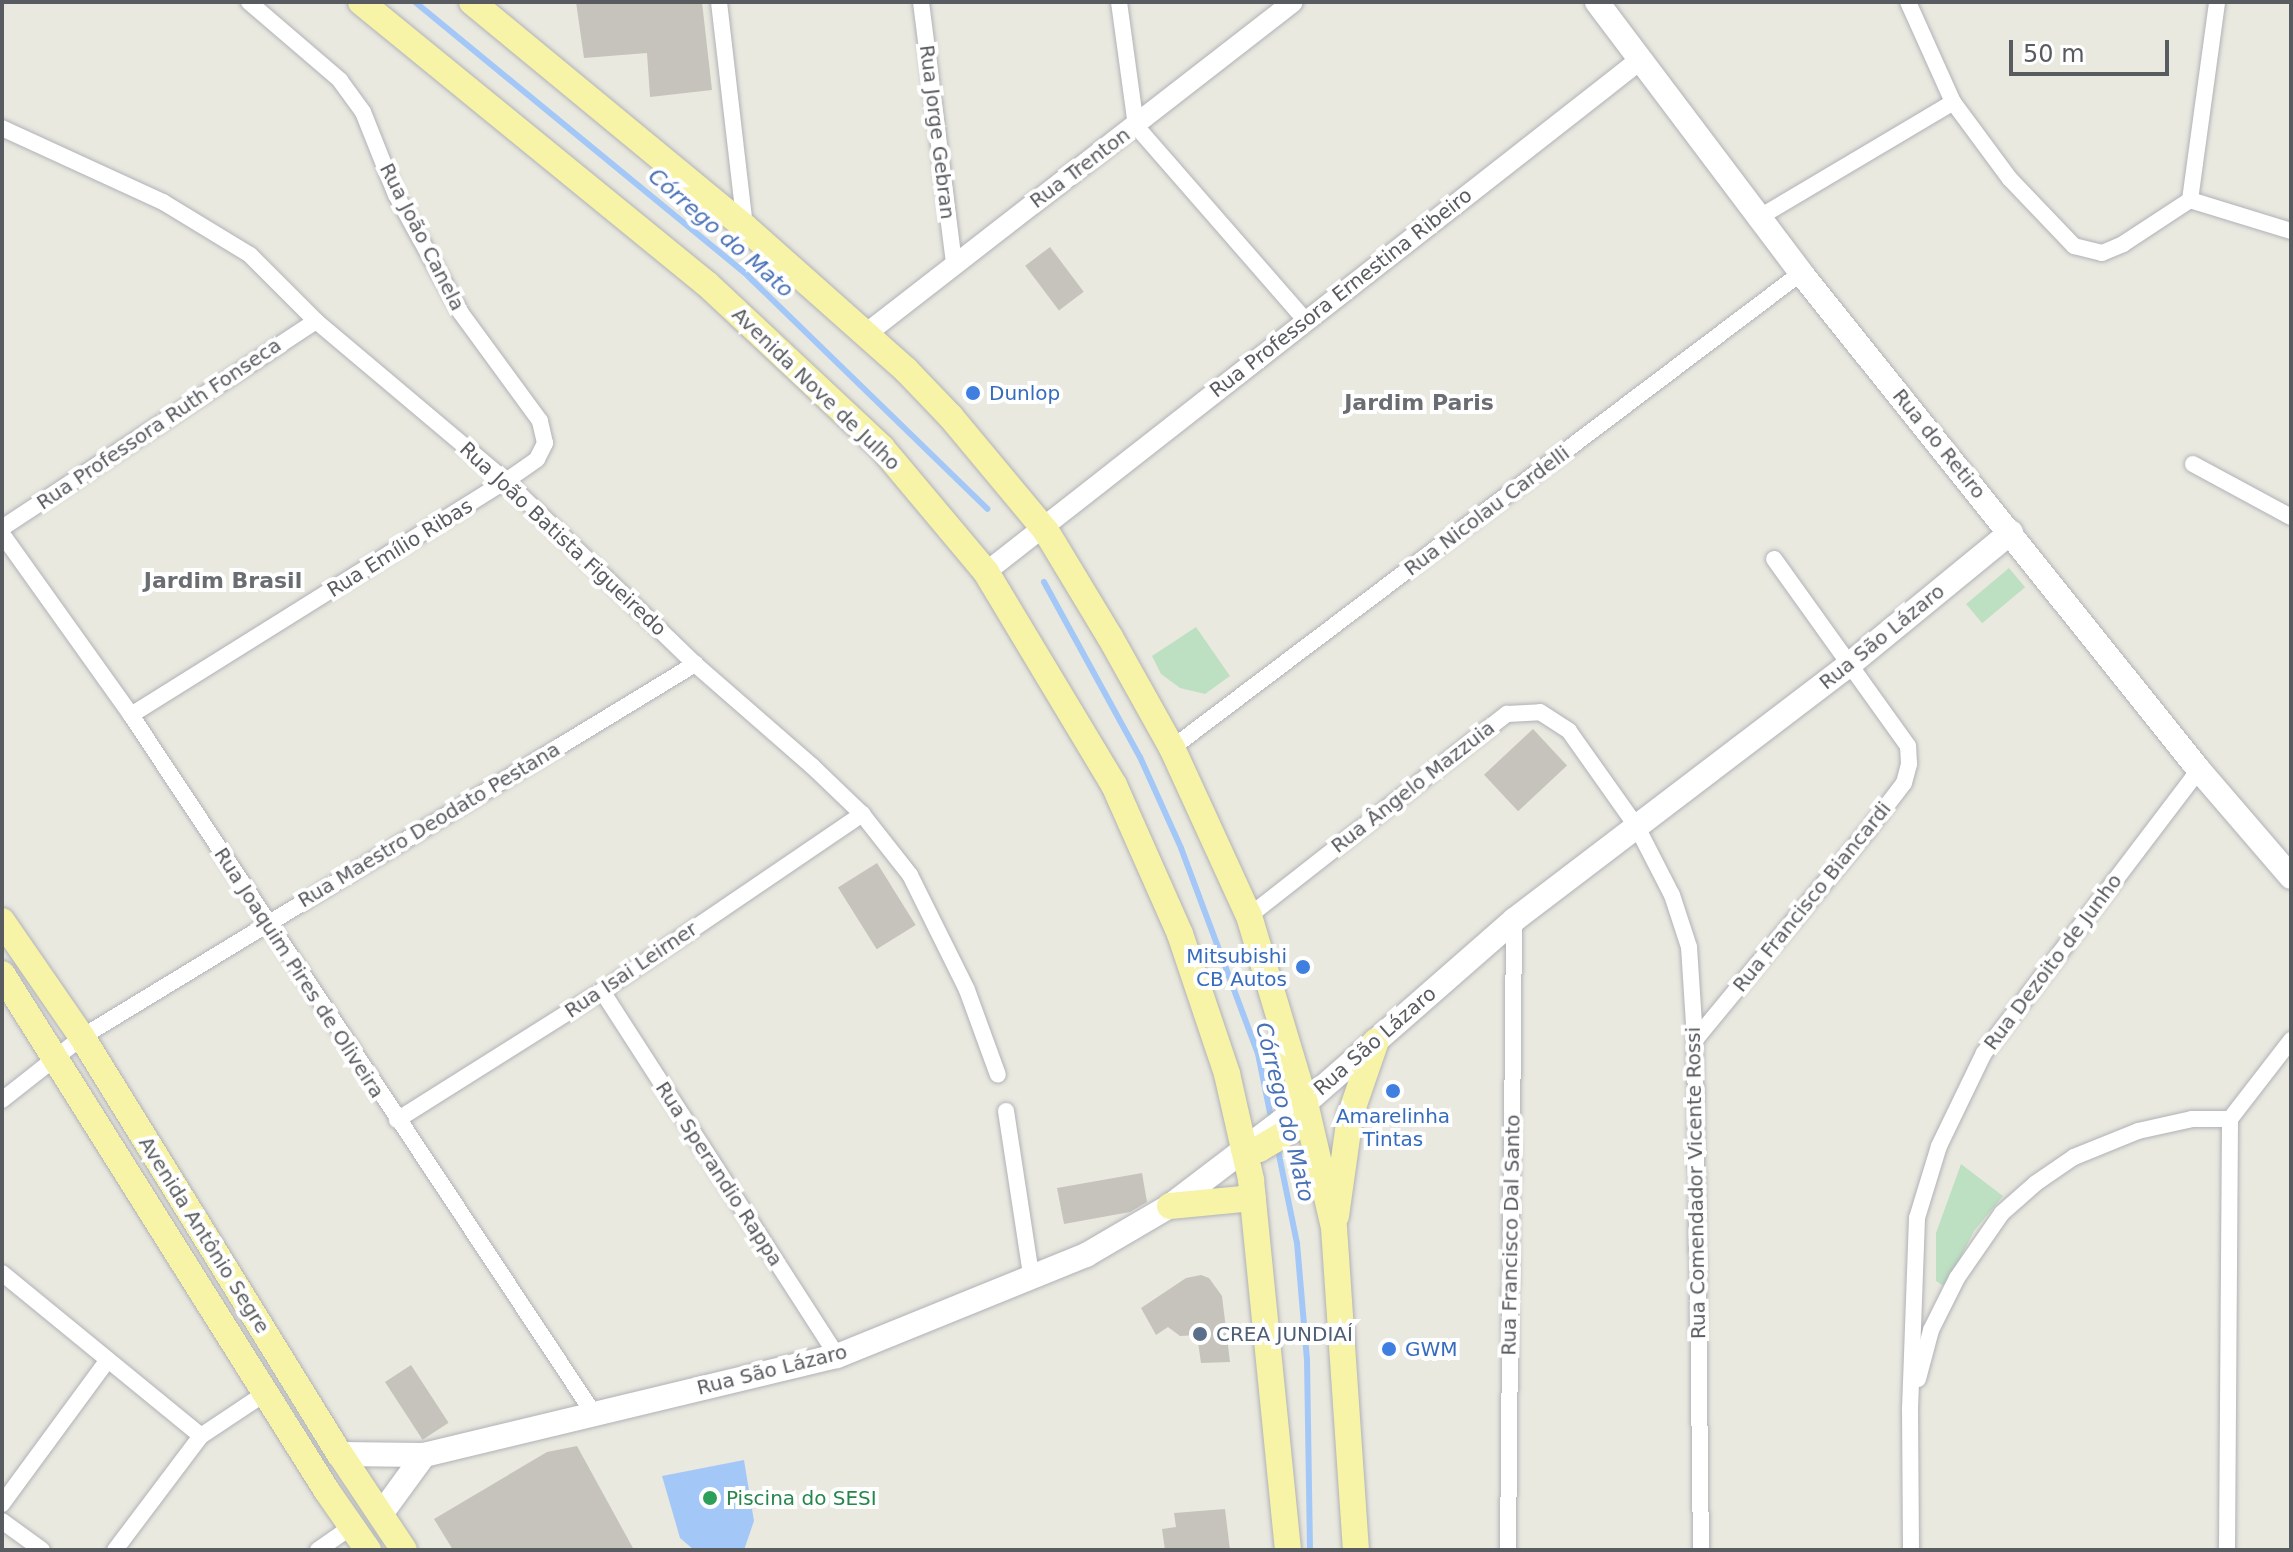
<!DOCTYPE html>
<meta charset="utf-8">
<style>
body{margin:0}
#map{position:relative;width:2293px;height:1552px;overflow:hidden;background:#eae9e0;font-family:"DejaVu Sans",sans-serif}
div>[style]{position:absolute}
.green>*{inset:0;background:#bee0c2;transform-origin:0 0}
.water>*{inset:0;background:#a3c8f7}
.stream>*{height:6px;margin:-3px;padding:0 3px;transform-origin:3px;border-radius:3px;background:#a3c8f7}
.building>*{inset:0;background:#c6c3bc;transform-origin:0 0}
.roads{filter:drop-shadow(0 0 2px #b0b2b7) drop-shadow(0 0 2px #b0b2b7)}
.minor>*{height:16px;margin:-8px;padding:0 8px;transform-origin:8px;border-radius:8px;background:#fff}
.tertiary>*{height:20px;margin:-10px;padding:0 10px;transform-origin:10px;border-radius:10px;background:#fff}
.secondary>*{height:24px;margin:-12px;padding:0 12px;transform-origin:12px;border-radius:12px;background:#fff}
.primary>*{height:26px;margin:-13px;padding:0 13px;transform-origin:13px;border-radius:13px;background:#f7f4a8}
.dots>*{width:22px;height:22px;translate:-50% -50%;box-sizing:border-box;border:4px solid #fff;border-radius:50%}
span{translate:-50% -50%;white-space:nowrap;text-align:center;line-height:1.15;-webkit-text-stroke:8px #fff;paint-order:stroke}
.street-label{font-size:20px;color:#585b5f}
.shop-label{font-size:20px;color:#366cbe}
.left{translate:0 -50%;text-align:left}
.right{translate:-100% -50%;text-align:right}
.service-label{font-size:20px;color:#4e5e75}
.leisure-label{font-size:20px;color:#27864d}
.water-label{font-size:22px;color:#4971b7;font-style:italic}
.neighbourhood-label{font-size:22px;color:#6a6d71;font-weight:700}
.frame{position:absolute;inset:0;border:4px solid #585b5f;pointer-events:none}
.scale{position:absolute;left:2009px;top:40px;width:160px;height:36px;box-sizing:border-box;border:4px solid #585b5f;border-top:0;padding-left:10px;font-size:24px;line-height:28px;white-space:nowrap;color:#585b5f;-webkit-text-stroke:6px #fff;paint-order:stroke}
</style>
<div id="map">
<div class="green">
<div style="left:2009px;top:568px;width:25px;height:56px;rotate:50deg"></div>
<div style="clip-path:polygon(1196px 627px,1230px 676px,1205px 694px,1180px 688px,1161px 674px,1152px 656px)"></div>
<div style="clip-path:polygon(1961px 1164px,2003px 1196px,1974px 1231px,1947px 1284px,1942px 1285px,1936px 1281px,1936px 1233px)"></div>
</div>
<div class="water">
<div style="clip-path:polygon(744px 1460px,754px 1521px,744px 1550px,694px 1550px,680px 1538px,662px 1476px)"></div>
</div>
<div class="stream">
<div style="left:415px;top:2px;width:431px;rotate:39.4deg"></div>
<div style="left:748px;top:276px;width:334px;rotate:44.2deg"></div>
<div style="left:1044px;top:582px;width:200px;rotate:61.3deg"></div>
<div style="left:1140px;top:757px;width:100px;rotate:65.7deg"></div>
<div style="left:1181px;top:848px;width:220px;rotate:69.5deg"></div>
<div style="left:1258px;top:1054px;width:69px;rotate:78.4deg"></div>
<div style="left:1277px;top:1145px;width:100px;rotate:78.5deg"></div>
<div style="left:1297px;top:1243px;width:116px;rotate:85.1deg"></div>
<div style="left:1307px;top:1359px;width:191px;rotate:89.1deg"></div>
</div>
<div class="building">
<div style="clip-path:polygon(576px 2px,702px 2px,712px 90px,650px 97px,647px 53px,584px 58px)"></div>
<div style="left:1050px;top:247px;width:56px;height:31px;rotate:53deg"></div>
<div style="left:1533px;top:729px;width:50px;height:67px;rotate:47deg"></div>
<div style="left:877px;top:863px;width:73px;height:46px;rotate:58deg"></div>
<div style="clip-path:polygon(1142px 1173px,1147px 1202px,1130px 1212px,1064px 1224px,1057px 1188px)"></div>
<div style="clip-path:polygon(1201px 1275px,1209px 1278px,1222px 1296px,1230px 1362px,1201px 1363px,1197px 1335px,1180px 1336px,1168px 1327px,1156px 1335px,1141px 1308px,1186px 1278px)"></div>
<div style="left:411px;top:1365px;width:69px;height:31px;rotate:57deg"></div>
<div style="clip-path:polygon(577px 1446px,634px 1550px,453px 1550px,434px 1519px,547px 1452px)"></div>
<div style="clip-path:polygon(1225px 1509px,1230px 1550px,1165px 1550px,1162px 1529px,1176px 1527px,1174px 1513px)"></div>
</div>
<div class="roads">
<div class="minor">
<div style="left:719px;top:2px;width:226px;rotate:83.4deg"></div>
<div style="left:921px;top:2px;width:263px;rotate:82.8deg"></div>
<div style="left:1119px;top:2px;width:125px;rotate:82.2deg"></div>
<div style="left:1136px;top:126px;width:257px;rotate:48.9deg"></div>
<div style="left:1908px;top:2px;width:110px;rotate:65.8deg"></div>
<div style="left:1953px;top:102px;width:96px;rotate:53.5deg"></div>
<div style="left:2010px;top:179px;width:93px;rotate:46.3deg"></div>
<div style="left:2074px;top:246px;width:29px;rotate:14deg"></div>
<div style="left:2102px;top:253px;width:23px;rotate:-23deg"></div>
<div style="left:2123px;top:244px;width:80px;rotate:-33.3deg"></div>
<div style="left:2190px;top:200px;width:106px;rotate:17.1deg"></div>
<div style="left:2px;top:128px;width:177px;rotate:24.7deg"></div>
<div style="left:163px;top:202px;width:102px;rotate:31.3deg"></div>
<div style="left:250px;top:255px;width:93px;rotate:45deg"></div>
<div style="left:316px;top:321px;width:248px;rotate:40.1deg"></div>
<div style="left:506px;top:481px;width:263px;rotate:44.1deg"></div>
<div style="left:695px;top:664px;width:155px;rotate:41.1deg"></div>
<div style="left:812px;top:766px;width:69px;rotate:43.8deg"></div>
<div style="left:862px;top:814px;width:78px;rotate:51.8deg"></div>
<div style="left:910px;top:875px;width:128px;rotate:63.6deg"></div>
<div style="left:967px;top:990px;width:90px;rotate:70deg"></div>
<div style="left:2190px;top:200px;width:200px;rotate:-82.2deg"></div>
<div style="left:1758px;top:218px;width:227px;rotate:-30.7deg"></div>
<div style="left:2193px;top:464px;width:111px;rotate:28.4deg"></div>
<div style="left:2px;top:528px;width:376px;rotate:-33.4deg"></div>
<div style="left:2px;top:534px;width:222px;rotate:54.5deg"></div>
<div style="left:131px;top:715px;width:838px;rotate:56.48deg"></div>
<div style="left:131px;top:715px;width:442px;rotate:-32deg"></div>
<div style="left:506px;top:481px;width:38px;rotate:-35deg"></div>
<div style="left:537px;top:459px;width:18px;rotate:-63deg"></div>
<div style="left:545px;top:443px;width:23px;rotate:-103deg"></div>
<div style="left:540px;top:421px;width:134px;rotate:-126.2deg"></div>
<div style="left:461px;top:313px;width:135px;rotate:-118.8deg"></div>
<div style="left:396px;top:195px;width:89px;rotate:-111.7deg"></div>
<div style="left:363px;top:112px;width:39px;rotate:-126deg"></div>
<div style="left:340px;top:80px;width:120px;rotate:-139.4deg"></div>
<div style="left:1172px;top:748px;width:788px;rotate:-37.06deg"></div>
<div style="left:1249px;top:916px;width:328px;rotate:-38.1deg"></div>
<div style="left:1507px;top:714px;width:33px;rotate:-3deg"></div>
<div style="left:1540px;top:712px;width:35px;rotate:33deg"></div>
<div style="left:1569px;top:731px;width:118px;rotate:54.7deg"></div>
<div style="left:1637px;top:827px;width:76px;rotate:62.8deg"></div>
<div style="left:1672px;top:895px;width:55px;rotate:71.9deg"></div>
<div style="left:1689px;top:947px;width:93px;rotate:86.3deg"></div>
<div style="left:1695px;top:1040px;width:510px;rotate:89.33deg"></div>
<div style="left:602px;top:991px;width:434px;rotate:57.2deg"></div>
<div style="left:1695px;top:1040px;width:267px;rotate:-50.5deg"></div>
<div style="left:1865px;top:834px;width:64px;rotate:-52.6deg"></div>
<div style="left:1904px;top:783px;width:20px;rotate:-75deg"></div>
<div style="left:1909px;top:764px;width:18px;rotate:-93deg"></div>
<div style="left:1908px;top:746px;width:230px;rotate:-125.6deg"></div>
<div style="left:2px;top:1100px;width:102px;rotate:-38.2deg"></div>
<div style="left:82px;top:1037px;width:718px;rotate:-31.32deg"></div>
<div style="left:1006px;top:1111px;width:171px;rotate:81.3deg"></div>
<div style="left:397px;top:1120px;width:242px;rotate:-32.2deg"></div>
<div style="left:602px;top:991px;width:315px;rotate:-34.2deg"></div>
<div style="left:2px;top:1273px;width:257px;rotate:39.3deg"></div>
<div style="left:1918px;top:1379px;width:51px;rotate:-75.1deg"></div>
<div style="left:1931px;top:1330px;width:58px;rotate:-63.4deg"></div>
<div style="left:1957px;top:1278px;width:79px;rotate:-55.3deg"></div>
<div style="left:2002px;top:1213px;width:45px;rotate:-41.4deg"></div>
<div style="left:2036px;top:1183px;width:46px;rotate:-34.4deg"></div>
<div style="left:2074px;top:1157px;width:69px;rotate:-22.1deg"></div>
<div style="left:2138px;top:1131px;width:55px;rotate:-12.5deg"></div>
<div style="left:2192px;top:1119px;width:38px"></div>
<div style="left:2px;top:1504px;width:177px;rotate:-53.7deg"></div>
<div style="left:2px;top:1521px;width:49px;rotate:35.9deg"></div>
<div style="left:115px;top:1550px;width:143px;rotate:-53deg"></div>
<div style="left:201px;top:1436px;width:79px;rotate:-33.7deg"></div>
<div style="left:318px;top:1550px;width:40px;rotate:-34.9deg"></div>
<div style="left:1508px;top:1550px;width:630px;rotate:-89.45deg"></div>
<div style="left:1911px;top:1550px;width:141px;rotate:-90.4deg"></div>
<div style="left:1910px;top:1409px;width:191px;rotate:-87.9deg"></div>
<div style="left:1917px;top:1218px;width:75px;rotate:-73deg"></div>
<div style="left:1939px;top:1146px;width:103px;rotate:-64.2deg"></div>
<div style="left:1984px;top:1053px;width:355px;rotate:-52.8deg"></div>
<div style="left:2227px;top:1550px;width:431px;rotate:-89.6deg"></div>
<div style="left:2230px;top:1119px;width:100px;rotate:-52.3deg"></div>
</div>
<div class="tertiary">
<div style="left:867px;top:333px;width:539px;rotate:-37.85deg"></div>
<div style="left:986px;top:572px;width:831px;rotate:-38.06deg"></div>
</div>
<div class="secondary">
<div style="left:1597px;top:2px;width:339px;rotate:53deg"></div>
<div style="left:1801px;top:273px;width:637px;rotate:51.31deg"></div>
<div style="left:2199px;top:770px;width:141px;rotate:49.3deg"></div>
<div style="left:340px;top:1454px;width:84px;rotate:0.7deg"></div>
<div style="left:424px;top:1455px;width:425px;rotate:-13.5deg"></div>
<div style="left:837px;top:1356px;width:269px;rotate:-22.1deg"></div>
<div style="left:1086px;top:1255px;width:97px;rotate:-30.3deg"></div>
<div style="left:1170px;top:1206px;width:170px;rotate:-37.3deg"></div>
<div style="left:1305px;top:1103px;width:278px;rotate:-41.2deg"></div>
<div style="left:1514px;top:920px;width:422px;rotate:-37.3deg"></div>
<div style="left:1850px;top:664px;width:208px;rotate:-39.3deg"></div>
<div style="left:381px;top:1514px;width:73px;rotate:-53.9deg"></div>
</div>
<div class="primary">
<div style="left:361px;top:2px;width:446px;rotate:39.2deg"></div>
<div style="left:707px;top:284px;width:240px;rotate:43.1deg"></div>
<div style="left:882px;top:448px;width:162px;rotate:50deg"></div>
<div style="left:986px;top:572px;width:249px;rotate:59deg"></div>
<div style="left:1114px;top:785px;width:163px;rotate:66.1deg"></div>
<div style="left:1180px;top:934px;width:148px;rotate:71.4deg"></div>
<div style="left:1227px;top:1074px;width:77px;rotate:77.2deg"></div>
<div style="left:1244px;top:1149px;width:15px"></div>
<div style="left:1259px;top:1149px;width:57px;rotate:-30.6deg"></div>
<div style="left:472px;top:2px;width:354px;rotate:39.5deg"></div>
<div style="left:745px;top:227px;width:215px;rotate:41.6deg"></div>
<div style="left:906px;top:370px;width:65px;rotate:46.2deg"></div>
<div style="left:951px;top:417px;width:148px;rotate:50.2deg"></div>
<div style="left:1046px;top:531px;width:124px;rotate:58.9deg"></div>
<div style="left:1110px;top:637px;width:127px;rotate:60.8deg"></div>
<div style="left:1172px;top:748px;width:185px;rotate:65.4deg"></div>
<div style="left:1249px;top:916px;width:195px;rotate:73.3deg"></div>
<div style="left:1305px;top:1103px;width:128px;rotate:76.9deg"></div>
<div style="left:1334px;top:1228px;width:323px;rotate:86.1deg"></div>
<div style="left:2px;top:921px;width:141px;rotate:55.4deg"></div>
<div style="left:82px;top:1037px;width:490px;rotate:58.3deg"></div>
<div style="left:340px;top:1454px;width:115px;rotate:56.3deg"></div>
<div style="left:2px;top:974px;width:611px;rotate:57.85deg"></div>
<div style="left:327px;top:1491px;width:72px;rotate:55.2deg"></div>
<div style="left:1244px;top:1149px;width:32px;rotate:77deg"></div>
<div style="left:1251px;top:1180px;width:372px;rotate:84.3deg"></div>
<div style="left:1170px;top:1206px;width:83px;rotate:-5.5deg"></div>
<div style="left:1336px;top:1216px;width:101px;rotate:-82deg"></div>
<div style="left:1350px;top:1116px;width:79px;rotate:-70.9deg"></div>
</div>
</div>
<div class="dots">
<div style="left:973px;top:393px;background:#3f7fe0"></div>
<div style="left:1303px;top:967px;background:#3f7fe0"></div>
<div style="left:1393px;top:1091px;background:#3f7fe0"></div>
<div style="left:1200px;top:1334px;background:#5c6f8a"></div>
<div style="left:1389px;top:1349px;background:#3f7fe0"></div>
<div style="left:710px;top:1498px;background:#2e9e5b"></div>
</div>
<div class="street-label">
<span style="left:937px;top:132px;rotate:83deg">Rua Jorge Gebran</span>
<span style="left:1080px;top:168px;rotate:-37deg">Rua Trenton</span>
<span style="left:422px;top:237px;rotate:63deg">Rua João Canela</span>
<span style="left:1341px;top:293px;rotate:-38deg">Rua Professora Ernestina Ribeiro</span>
<span style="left:816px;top:389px;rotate:44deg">Avenida Nove de Julho</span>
<span style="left:159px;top:424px;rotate:-34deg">Rua Professora Ruth Fonseca</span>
<span style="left:1939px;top:444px;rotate:51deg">Rua do Retiro</span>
<span style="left:1487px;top:511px;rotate:-37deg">Rua Nicolau Cardelli</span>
<span style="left:563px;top:539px;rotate:43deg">Rua João Batista Figueiredo</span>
<span style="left:400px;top:548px;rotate:-32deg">Rua Emílio Ribas</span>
<span style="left:1882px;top:637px;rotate:-39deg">Rua São Lázaro</span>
<span style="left:1413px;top:787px;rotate:-38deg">Rua Ângelo Mazzuia</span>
<span style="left:429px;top:825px;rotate:-31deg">Rua Maestro Deodato Pestana</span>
<span style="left:1812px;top:897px;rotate:-51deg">Rua Francisco Biancardi</span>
<span style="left:2053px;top:962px;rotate:-53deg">Rua Dezoito de Junho</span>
<span style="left:631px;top:970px;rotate:-34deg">Rua Isai Leirner</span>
<span style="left:299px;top:973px;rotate:57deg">Rua Joaquim Pires de Oliveira</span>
<span style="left:1375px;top:1041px;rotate:-41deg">Rua São Lázaro</span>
<span style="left:719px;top:1174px;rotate:57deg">Rua Sperandio Rappa</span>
<span style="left:1696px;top:1183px;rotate:-91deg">Rua Comendador Vicente Rossi</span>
<span style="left:204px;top:1235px;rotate:58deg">Avenida Antônio Segre</span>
<span style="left:1511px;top:1235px;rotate:-89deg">Rua Francisco Dal Santo</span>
<span style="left:772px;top:1370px;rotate:-14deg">Rua São Lázaro</span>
</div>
<div class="shop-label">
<span class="left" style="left:989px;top:393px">Dunlop</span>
<span class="right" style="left:1287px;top:968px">Mitsubishi<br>CB Autos</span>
<span style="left:1393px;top:1128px">Amarelinha<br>Tintas</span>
<span class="left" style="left:1405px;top:1349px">GWM</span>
</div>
<div class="service-label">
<span class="left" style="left:1216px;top:1334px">CREA JUNDIAÍ</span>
</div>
<div class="leisure-label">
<span class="left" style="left:726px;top:1498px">Piscina do SESI</span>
</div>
<div class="water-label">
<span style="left:721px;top:233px;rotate:41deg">Córrego do Mato</span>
<span style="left:1285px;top:1112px;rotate:76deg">Córrego do Mato</span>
</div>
<div class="neighbourhood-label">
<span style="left:1419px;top:403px">Jardim Paris</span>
<span style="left:223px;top:581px">Jardim Brasil</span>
</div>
<div class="frame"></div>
<div class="scale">50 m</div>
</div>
